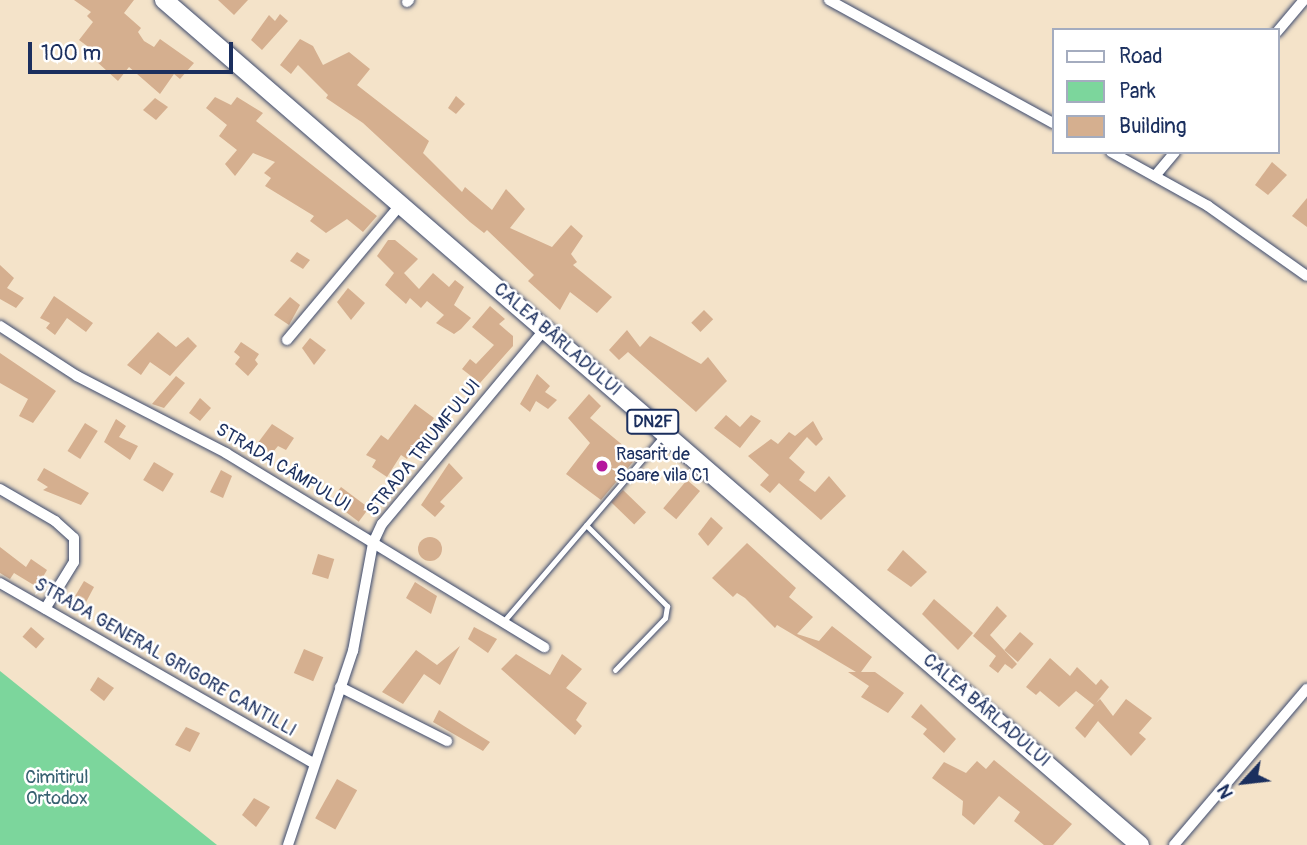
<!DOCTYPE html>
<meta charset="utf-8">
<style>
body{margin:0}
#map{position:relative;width:1307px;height:845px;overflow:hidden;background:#f4e3c9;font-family:Pangolin,sans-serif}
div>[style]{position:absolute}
.green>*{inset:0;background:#7cd69c}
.building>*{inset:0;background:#d5af8f;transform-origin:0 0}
.round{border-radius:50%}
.roads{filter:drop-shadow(0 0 2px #3c4a6e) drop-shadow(0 0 2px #3c4a6e)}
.lane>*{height:5px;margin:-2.5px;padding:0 2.5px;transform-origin:2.5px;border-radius:2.5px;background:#fff}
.street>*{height:10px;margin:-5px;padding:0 5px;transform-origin:5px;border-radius:5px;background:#fff}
.primary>*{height:18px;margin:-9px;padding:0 9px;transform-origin:9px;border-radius:9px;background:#fff}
.dots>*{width:19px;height:19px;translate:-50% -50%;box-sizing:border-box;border:4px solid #fff;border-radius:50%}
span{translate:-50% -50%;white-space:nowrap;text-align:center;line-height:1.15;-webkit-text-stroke:5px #fff;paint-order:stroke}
.shield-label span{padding:2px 5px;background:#fff;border:2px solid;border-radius:5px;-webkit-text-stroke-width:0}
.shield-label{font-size:16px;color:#1b2f5e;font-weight:700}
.street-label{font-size:18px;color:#1b2f5e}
.poi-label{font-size:18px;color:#1b2f5e}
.left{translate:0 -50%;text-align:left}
.park-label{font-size:18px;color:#386171}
.legend{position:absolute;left:1052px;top:28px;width:228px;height:126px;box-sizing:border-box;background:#fff;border:2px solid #a4acbf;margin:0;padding:9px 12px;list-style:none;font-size:21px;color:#1b2f5e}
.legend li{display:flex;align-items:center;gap:14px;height:35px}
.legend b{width:35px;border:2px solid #a4acbf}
.north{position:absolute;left:1209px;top:747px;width:70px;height:70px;-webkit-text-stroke:5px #fff;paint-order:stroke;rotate:243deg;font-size:19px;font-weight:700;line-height:28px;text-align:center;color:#1b2f5e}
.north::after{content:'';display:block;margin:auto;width:24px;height:32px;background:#1b2f5e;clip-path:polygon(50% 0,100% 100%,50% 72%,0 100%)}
.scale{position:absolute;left:28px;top:42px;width:205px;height:32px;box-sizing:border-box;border:4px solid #1b2f5e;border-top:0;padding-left:9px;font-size:21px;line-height:24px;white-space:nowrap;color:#1b2f5e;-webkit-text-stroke:5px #fff;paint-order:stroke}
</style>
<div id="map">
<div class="green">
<div style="clip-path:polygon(0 671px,217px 845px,0 845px)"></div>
</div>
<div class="building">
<div style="clip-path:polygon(74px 0,134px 0,124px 13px,141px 28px,138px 32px,144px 41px,154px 47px,160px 39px,194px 63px,180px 79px,174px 74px,160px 94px,129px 67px,118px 81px,96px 61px,102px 57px,79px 40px,93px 22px,87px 16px,91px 12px)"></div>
<div style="clip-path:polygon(218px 0,248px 0,234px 15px)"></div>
<div style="clip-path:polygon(280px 14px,288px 21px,262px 50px,251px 40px,269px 15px,275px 21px)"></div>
<div style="clip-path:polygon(300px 39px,313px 46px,323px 65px,349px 52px,370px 69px,357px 85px,429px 141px,423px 153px,462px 192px,465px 187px,492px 210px,506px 189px,525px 209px,510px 228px,552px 247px,571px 225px,583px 236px,571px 254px,577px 262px,573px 265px,612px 297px,597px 313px,570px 292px,560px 310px,528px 281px,534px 275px,487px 230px,484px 233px,470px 222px,363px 123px,326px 98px,328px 95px,298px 65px,291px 74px,280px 65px)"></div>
<div style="clip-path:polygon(456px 96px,465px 104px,456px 114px,448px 108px)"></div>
<div style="clip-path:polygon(215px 97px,231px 105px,237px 97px,263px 113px,256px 121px,377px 216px,363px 232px,347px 219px,326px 233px,310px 221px,314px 216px,265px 186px,271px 178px,264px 173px,275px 162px,253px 153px,235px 176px,225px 164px,237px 150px,219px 136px,227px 125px,206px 108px)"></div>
<div style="clip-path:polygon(155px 98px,168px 107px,156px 120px,143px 110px)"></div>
<div style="clip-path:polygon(1272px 162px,1287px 175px,1268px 195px,1255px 185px)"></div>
<div style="clip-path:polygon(1307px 198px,1307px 227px,1292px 216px)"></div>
<div style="clip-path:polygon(388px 240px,395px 240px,418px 259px,404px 273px,419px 289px,433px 273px,449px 287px,455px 280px,464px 287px,454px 305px,471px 318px,461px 329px,454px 334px,436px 323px,444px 315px,427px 301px,421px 308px,410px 298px,406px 304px,385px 285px,394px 273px,377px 256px)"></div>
<div style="clip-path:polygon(297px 252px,310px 260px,303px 269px,290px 261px)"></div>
<div style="clip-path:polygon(0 265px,14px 278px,7px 288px,24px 298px,16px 308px,0 299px)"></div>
<div style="clip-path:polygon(348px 288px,365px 303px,351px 320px,337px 302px)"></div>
<div style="clip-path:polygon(54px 296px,93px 323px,86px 332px,67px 318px,55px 335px,46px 328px,50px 323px,40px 318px)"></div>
<div style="clip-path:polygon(290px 297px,300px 305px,289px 325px,274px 315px)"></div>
<div style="clip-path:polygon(490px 306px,505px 319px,499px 324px,513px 336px,513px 346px,480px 383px,462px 369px,470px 359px,476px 364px,494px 345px,472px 327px)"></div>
<div style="left:704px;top:310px;width:13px;height:18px;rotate:45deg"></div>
<div style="clip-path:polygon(627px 330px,640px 347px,650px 336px,701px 364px,708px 357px,727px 381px,696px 412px,628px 352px,619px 360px,609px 350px)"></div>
<div style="clip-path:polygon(158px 332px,176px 347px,188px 337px,197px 346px,170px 376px,150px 362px,141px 375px,127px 365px)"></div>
<div style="clip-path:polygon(310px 338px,326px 350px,314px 365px,302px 348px)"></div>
<div style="clip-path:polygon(241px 342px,259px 354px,255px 360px,258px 364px,248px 376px,235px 364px,240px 357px,234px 352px)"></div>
<div style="clip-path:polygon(0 353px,56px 391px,33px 423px,19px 416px,28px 399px,0 383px)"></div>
<div style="clip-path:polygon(537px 374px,550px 386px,545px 392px,557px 400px,548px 409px,536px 401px,530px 412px,520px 404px)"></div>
<div style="clip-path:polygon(176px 376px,185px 383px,164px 408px,152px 404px)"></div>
<div style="clip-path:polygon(589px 394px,601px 406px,590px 418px,637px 457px,601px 500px,566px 474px,590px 443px,568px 418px)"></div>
<div style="clip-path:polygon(200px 398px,211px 408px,200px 421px,189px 413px)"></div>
<div style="clip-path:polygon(415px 404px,434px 418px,407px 459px,401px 455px,387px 477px,372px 467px,376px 460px,366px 455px,381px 435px,388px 440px)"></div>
<div style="clip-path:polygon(726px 415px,740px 427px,751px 415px,761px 421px,740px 448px,714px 428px)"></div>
<div style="clip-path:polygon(116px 419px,126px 426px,119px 437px,138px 446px,130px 460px,104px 442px)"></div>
<div style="clip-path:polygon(813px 421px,823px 439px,816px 446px,807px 437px,789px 458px,805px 472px,799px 480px,815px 492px,829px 476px,846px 496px,821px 520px,779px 483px,770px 493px,760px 485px,769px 475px,748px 456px,771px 439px,778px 444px,789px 432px,795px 436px)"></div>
<div style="left:85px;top:423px;width:15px;height:33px;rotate:32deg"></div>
<div style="clip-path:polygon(272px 424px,294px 438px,286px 450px,278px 446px,268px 458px,254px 448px)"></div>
<div style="left:154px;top:462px;width:23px;height:21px;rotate:31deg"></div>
<div style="clip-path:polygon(449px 463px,463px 478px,440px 502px,445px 506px,435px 517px,421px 505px)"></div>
<div style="clip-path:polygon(44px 468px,89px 493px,81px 505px,43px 490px,48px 487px,37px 480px)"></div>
<div style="clip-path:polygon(221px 470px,232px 476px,223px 498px,210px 492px)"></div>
<div style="left:687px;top:480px;width:17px;height:37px;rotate:40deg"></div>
<div style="left:341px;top:487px;width:35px;height:17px;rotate:37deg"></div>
<div style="left:623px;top:490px;width:32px;height:17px;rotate:44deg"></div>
<div style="clip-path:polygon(711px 517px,723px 528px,708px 546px,698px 534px)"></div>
<div class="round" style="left:418px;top:537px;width:24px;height:24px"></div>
<div style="clip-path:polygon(747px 543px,796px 588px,789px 597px,813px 617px,797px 634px,819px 641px,832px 626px,872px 657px,861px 672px,875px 672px,904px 693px,888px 713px,861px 697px,869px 686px,848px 672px,856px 672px,777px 625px,775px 628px,745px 598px,737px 593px,733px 597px,712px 578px)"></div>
<div style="clip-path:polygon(0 547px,26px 567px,31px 559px,47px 570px,37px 587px,14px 573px,10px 579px,0 573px)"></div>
<div style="clip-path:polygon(903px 550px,927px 572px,911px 587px,887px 570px)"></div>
<div style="left:318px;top:554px;width:17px;height:21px;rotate:17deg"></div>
<div style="clip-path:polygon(84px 581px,94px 587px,84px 606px,68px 608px)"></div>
<div style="clip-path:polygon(415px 582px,437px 596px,431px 614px,406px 598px)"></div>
<div style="clip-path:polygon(934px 599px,973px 633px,958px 650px,922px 614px)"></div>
<div style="clip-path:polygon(997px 606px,1007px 616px,990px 635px,1017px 664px,1012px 669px,1005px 664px,998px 673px,989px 666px,996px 656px,973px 636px)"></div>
<div style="left:31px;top:627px;width:18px;height:13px;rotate:41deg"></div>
<div style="clip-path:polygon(474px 627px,497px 639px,488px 653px,468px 639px)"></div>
<div style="left:1020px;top:632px;width:18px;height:24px;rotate:41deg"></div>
<div style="clip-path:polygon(460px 646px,440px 685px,424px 674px,403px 704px,382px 692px,416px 650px,437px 665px)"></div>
<div style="left:304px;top:649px;width:21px;height:26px;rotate:23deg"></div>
<div style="clip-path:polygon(516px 654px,550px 675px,562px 654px,582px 669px,566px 688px,587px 703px,576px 720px,582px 726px,575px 735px,501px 669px)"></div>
<div style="clip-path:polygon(1050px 658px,1070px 676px,1077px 667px,1096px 685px,1101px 679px,1109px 687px,1096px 703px,1100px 699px,1113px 716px,1126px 699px,1152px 718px,1139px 733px,1146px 739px,1131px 756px,1098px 721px,1085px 738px,1075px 728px,1094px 705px,1076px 691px,1059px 707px,1040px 691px,1036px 695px,1026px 687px)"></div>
<div style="clip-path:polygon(98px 677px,114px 688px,104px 701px,90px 690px)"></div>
<div style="clip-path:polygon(921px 704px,956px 739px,944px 753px,923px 734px,927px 729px,911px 717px)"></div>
<div style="clip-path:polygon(439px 710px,464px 726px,490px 742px,483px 751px,433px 722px)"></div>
<div style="clip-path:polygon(186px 727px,200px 733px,190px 752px,175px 745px)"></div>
<div style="clip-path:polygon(994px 760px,1072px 824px,1053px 845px,1044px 845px,1014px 821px,1020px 812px,999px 796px,974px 825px,962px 815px,963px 801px,932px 778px,944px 762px,966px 773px,977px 761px,986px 769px)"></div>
<div style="left:337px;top:779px;width:23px;height:45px;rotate:29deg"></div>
<div style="clip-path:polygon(254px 798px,270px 807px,256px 827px,242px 815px)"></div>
</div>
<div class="roads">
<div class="lane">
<div style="left:586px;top:525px;width:115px;rotate:45deg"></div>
<div style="left:667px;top:606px;width:12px;rotate:99deg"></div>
<div style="left:665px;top:618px;width:72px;rotate:133.9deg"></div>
<div style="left:503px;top:622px;width:246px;rotate:-49.4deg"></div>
</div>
<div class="street">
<div style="left:829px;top:0;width:256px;rotate:28.8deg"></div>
<div style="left:407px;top:2px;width:3px;rotate:-45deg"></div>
<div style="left:1277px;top:32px;width:42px;rotate:-49.8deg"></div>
<div style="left:1111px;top:152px;width:111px;rotate:29.1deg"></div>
<div style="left:1208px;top:206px;width:121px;rotate:35.3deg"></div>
<div style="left:1155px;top:176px;width:31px;rotate:-50deg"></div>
<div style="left:0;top:326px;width:92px;rotate:33deg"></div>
<div style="left:77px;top:376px;width:168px;rotate:27.3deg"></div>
<div style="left:226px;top:453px;width:373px;rotate:31.4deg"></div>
<div style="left:287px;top:340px;width:177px;rotate:-50deg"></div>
<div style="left:0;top:489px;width:64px;rotate:30.2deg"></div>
<div style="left:55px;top:521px;width:25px;rotate:42deg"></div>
<div style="left:74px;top:538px;width:24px;rotate:90deg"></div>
<div style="left:74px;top:562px;width:55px;rotate:121.7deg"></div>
<div style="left:0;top:583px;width:361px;rotate:29.9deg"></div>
<div style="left:340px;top:687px;width:120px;rotate:26.8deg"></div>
<div style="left:288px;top:845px;width:205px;rotate:-71.5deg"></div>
<div style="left:353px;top:651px;width:110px;rotate:-79.5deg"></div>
<div style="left:373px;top:543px;width:21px;rotate:-65deg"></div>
<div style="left:382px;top:524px;width:254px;rotate:-50.1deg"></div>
<div style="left:1174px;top:845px;width:205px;rotate:-49.6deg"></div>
</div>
<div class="primary">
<div style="left:164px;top:0;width:1291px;rotate:40.89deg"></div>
</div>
</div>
<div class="dots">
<div style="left:602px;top:466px;background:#b5179e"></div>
</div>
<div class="shield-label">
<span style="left:653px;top:422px">DN2F</span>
</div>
<div class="street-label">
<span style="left:557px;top:340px;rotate:41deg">CALEA BÂRLADULUI</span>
<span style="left:424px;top:448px;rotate:-51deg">STRADA TRIUMFULUI</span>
<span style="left:283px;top:468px;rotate:31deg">STRADA CÂMPULUI</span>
<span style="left:165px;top:658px;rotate:30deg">STRADA GENERAL GRIGORE CANTILLI</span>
<span style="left:986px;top:711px;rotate:41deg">CALEA BÂRLADULUI</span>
</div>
<div class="poi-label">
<span class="left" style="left:616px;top:466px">Rasarit de<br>Soare vila C1</span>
</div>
<div class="park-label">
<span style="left:57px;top:789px">Cimitirul<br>Ortodox</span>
</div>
<ul class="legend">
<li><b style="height:9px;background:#fff"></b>Road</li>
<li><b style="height:19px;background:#7cd69c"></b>Park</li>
<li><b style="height:19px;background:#d5af8f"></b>Building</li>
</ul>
<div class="north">N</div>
<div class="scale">100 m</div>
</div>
